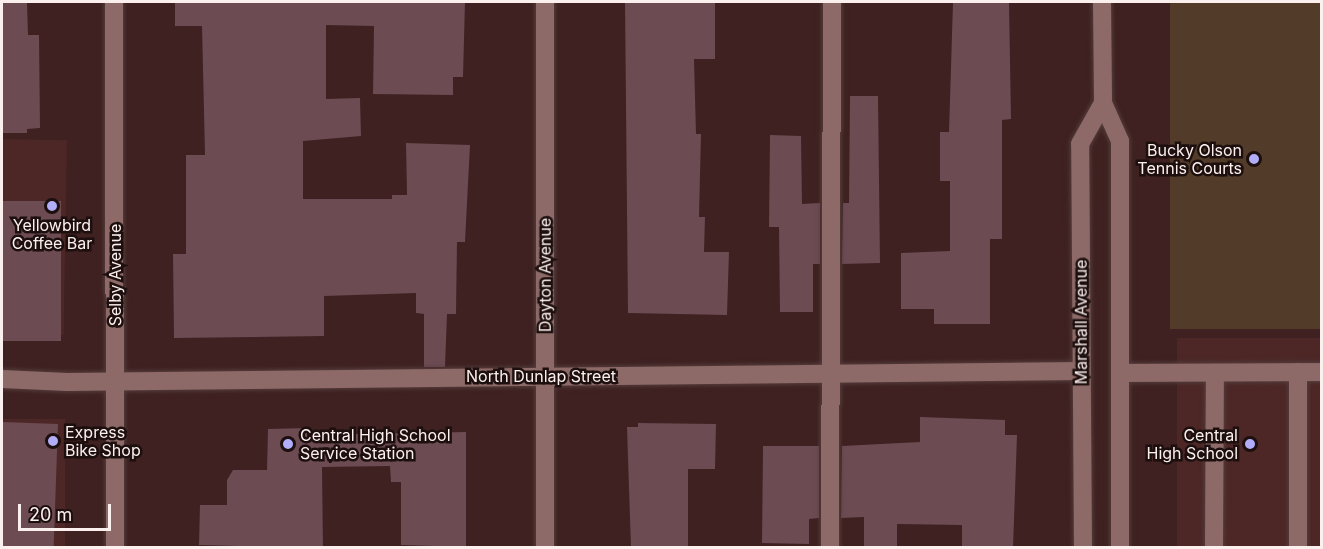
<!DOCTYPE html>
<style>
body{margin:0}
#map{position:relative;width:1323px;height:549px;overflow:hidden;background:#3e2120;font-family:Inter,sans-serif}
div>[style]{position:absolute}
.built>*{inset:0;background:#4c2726;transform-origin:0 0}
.green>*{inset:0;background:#523c29;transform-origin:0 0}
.building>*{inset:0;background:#6c4b53;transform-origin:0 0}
.roads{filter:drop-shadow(0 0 2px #543c3c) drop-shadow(0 0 2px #543c3c)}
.lane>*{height:18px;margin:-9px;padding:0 9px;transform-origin:9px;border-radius:9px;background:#8d6a67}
.street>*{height:18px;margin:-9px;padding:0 9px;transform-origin:9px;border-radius:9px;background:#8d6a67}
.secondary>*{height:18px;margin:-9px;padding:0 9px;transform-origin:9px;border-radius:9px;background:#8d6a67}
.dots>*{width:16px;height:16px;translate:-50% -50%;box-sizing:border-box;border:3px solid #1c0f0e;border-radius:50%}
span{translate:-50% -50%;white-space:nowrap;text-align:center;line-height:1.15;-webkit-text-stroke:5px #1c0f0e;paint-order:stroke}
.poi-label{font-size:16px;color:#fcf0ef}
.right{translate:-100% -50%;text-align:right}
.left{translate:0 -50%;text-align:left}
.street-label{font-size:16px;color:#fcf0ef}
.frame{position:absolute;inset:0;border:3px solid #fcf0ef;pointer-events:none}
.scale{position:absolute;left:18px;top:504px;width:93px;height:27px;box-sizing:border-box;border:3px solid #fcf0ef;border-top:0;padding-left:8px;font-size:18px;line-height:21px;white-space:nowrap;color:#fcf0ef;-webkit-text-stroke:4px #1c0f0e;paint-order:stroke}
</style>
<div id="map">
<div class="built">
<div style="left:2px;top:139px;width:65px;height:195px;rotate:1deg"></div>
<div style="left:1321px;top:338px;width:209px;height:144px;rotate:90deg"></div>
<div style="left:65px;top:419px;width:128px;height:63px;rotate:90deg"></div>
</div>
<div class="green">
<div style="left:1170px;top:2px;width:151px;height:327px"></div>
</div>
<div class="building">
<div style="clip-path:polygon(2px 2px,27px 2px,28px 35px,39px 35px,40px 128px,27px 129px,27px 133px,2px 133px)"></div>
<div style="clip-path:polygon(175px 2px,465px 2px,463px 77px,453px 77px,453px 95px,373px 94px,374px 26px,326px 25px,326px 99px,360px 98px,361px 136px,303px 141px,303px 199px,392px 199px,392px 195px,407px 195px,406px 143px,470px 145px,465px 242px,457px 242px,456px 314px,447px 314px,445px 367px,424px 367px,424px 314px,416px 313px,416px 293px,324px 296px,324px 336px,174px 338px,173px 254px,186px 254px,186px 155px,205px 155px,202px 26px,175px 26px)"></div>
<div style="clip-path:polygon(625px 2px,715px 2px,715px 59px,694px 59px,696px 134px,701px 134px,699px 217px,705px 217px,704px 252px,729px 252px,727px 315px,628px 313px)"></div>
<div style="clip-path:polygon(953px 2px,1009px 2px,1011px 119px,1002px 120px,1002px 239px,990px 239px,990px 324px,934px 324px,934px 309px,901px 309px,901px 253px,950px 251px,950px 181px,940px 181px,940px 132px,949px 132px)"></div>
<div style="clip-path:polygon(850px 96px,878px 96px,880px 263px,842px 264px,843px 203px,849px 203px)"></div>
<div style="clip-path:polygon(770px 135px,801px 136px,802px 204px,820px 203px,820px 264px,813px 264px,813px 312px,780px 312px,779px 227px,769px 227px)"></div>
<div style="left:2px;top:201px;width:59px;height:140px"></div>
<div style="clip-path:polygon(920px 417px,1005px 420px,1005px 435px,1017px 435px,1013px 548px,962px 548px,962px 525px,897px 524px,897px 548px,864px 548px,864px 517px,841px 518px,842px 446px,920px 442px)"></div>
<div style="left:2px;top:422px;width:56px;height:126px;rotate:2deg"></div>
<div style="clip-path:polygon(638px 423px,716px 424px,715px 469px,688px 469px,688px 548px,631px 548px,627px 427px,638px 427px)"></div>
<div style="clip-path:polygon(308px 428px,308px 435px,466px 432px,466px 547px,401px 545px,401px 482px,391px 482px,390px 466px,322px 467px,323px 548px,199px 545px,200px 505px,227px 505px,227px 480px,233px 470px,267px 470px,268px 429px)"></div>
<div style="clip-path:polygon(763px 446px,819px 446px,819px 518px,809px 519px,809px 544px,762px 543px)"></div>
</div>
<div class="roads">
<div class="lane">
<div style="left:1298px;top:372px;width:176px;rotate:90deg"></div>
<div style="left:1122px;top:373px;width:200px;rotate:-0.3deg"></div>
<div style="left:830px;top:548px;width:546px;rotate:-89.79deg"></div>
<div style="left:1214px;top:548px;width:175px;rotate:-89.7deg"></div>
</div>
<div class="street">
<div style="left:2px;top:379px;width:65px;rotate:2.6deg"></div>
<div style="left:67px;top:382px;width:1014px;rotate:-0.62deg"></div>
<div style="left:545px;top:548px;width:546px;rotate:-90deg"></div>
</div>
<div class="secondary">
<div style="left:114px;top:2px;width:546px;rotate:89.9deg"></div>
<div style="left:1102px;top:2px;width:101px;rotate:89.4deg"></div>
<div style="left:1103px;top:103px;width:42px;rotate:65.9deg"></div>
<div style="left:1120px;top:141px;width:407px;rotate:90deg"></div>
<div style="left:1083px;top:548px;width:404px;rotate:-90.4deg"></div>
<div style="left:1080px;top:144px;width:47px;rotate:-60.7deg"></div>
</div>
</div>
<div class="dots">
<div style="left:1254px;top:159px;background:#b2adf9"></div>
<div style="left:52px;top:206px;background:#b2adf9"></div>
<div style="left:53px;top:441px;background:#b2adf9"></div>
<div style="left:288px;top:444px;background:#b2adf9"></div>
<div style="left:1250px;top:444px;background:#b2adf9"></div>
</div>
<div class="poi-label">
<span class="right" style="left:1242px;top:159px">Bucky Olson<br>Tennis Courts</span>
<span style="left:52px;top:234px">Yellowbird<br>Coffee Bar</span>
<span class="left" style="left:65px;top:441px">Express<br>Bike Shop</span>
<span class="left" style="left:300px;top:444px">Central High School<br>Service Station</span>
<span class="right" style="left:1238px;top:444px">Central<br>High School</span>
</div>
<div class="street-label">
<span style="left:115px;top:275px;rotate:-90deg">Selby Avenue</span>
<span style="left:545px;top:275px;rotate:-90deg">Dayton Avenue</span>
<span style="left:1081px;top:322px;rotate:-90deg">Marshall Avenue</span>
<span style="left:541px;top:376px">North Dunlap Street</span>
</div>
<div class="frame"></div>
<div class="scale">20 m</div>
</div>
